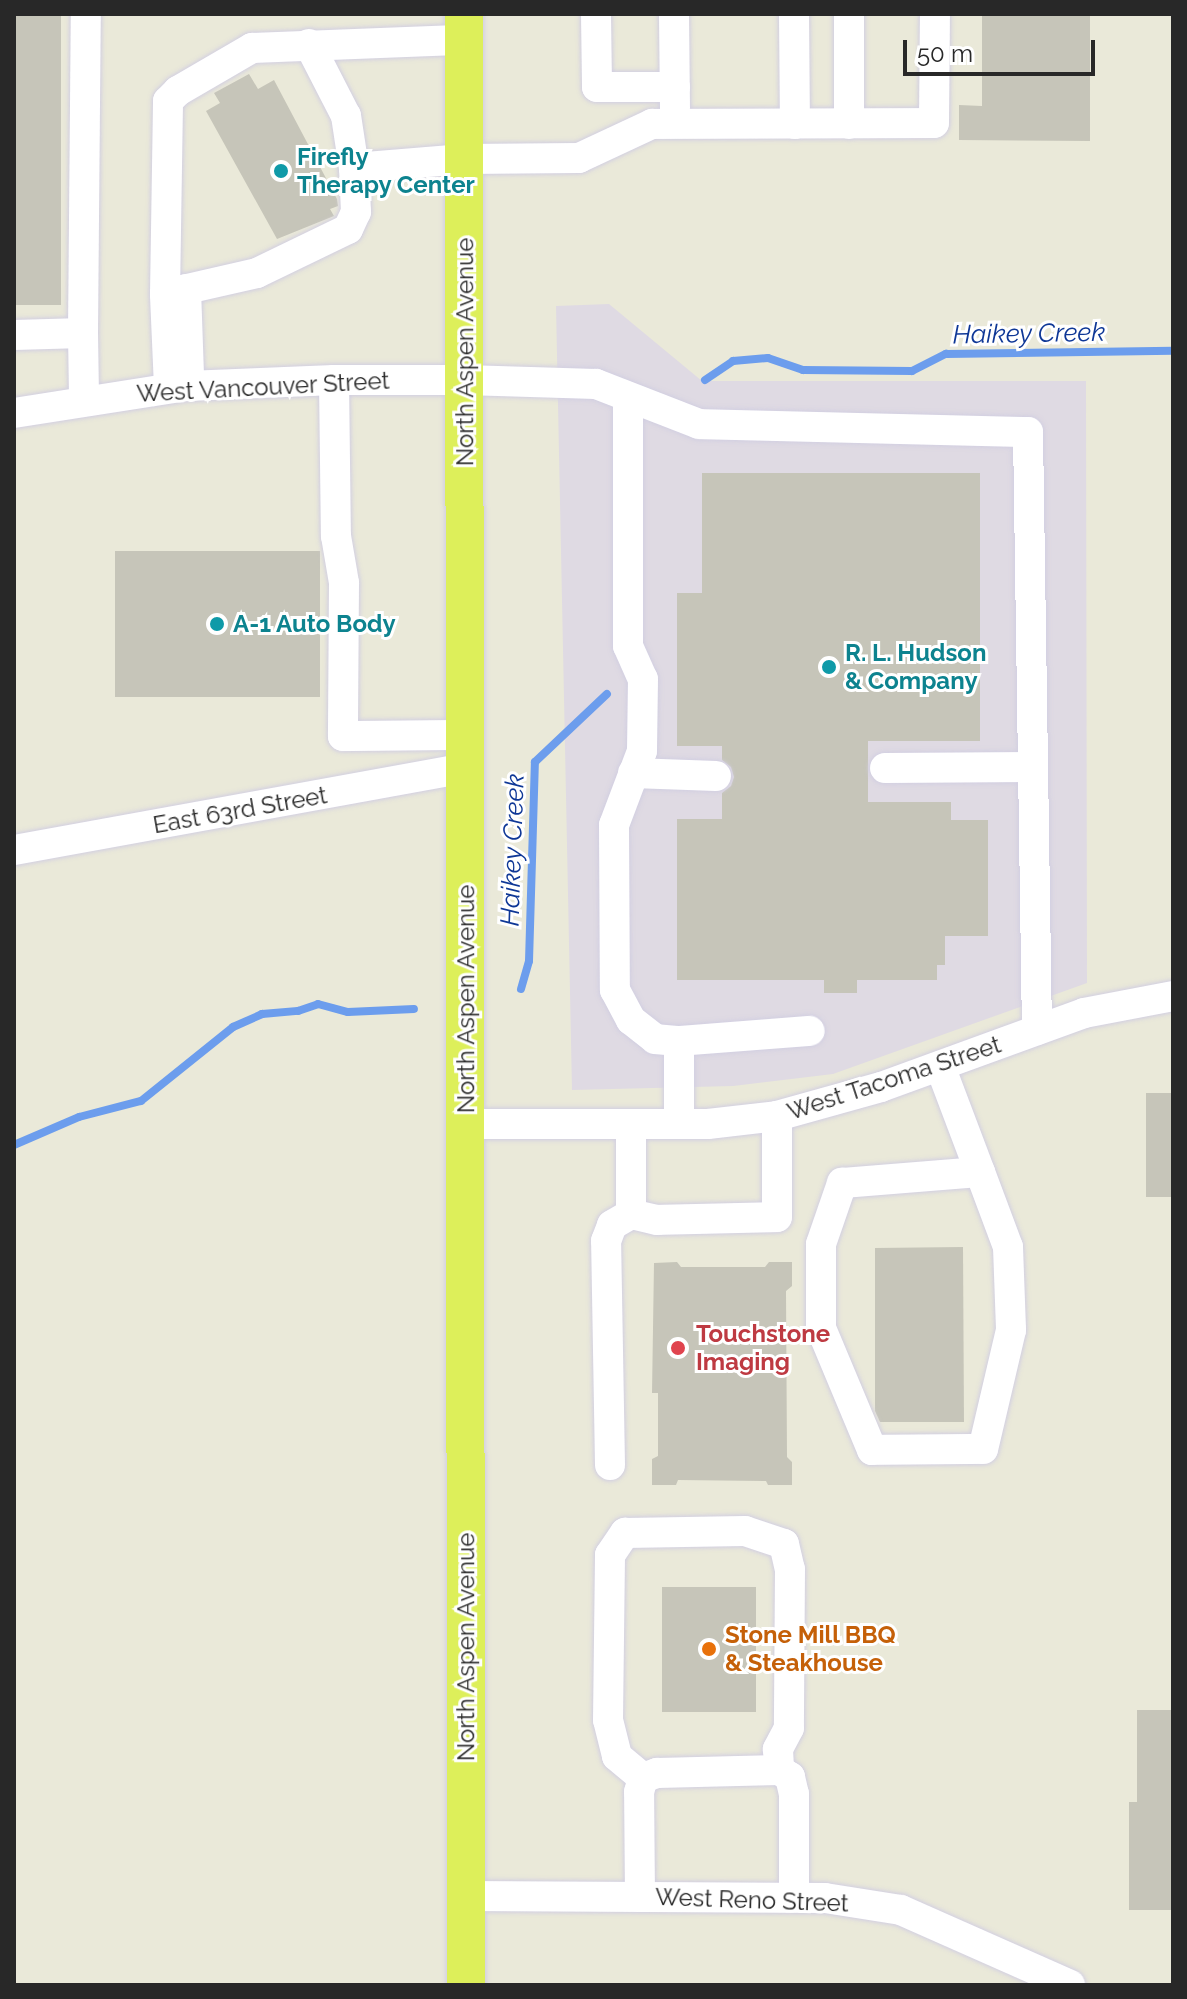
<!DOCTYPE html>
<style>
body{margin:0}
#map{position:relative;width:1187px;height:1999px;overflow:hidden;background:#eae9d9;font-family:Raleway,sans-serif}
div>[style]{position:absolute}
.industrial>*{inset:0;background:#dfdae3}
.stream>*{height:8px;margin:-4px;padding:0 4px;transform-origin:4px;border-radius:4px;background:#6c9ded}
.building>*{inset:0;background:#c6c5b9;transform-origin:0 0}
.roads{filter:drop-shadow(0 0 2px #d2cfe1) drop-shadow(0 0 2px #d2cfe1)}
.minor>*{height:30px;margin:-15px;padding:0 15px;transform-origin:15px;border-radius:15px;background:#fff}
.major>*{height:38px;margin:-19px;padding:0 19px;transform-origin:19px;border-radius:19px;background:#ddef5a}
.dots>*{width:22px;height:22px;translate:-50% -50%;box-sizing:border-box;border:4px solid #fff;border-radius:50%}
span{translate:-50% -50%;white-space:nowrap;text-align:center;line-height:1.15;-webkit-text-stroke:6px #fff;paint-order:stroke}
.culture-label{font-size:24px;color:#0d838f;font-weight:700}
.left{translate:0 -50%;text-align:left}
.street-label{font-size:24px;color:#282828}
.health-label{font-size:24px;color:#be3a42;font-weight:700}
.food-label{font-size:24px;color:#c56008;font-weight:700}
.water-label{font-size:26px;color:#0e3796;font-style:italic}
.frame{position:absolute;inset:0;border:16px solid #282828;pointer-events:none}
.scale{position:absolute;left:903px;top:40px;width:192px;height:36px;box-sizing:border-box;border:4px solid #282828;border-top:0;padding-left:10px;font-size:24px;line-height:28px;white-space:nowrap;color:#282828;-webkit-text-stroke:6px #fff;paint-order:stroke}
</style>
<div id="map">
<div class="industrial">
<div style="clip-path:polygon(609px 304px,702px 381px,1086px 381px,1087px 983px,833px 1074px,733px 1086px,572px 1090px,556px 306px)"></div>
</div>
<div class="stream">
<div style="left:705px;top:380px;width:34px;rotate:-34deg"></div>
<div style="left:733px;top:361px;width:35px;rotate:-5deg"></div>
<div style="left:768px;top:358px;width:37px;rotate:19deg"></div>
<div style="left:803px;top:370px;width:109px;rotate:0.5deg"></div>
<div style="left:912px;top:371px;width:38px;rotate:-27deg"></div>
<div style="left:946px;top:354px;width:227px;rotate:-0.8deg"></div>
<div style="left:521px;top:989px;width:29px;rotate:-74deg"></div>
<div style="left:529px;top:961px;width:199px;rotate:-88.3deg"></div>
<div style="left:535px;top:762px;width:99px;rotate:-43.4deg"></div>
<div style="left:14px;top:1145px;width:71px;rotate:-23.3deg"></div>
<div style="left:79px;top:1117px;width:64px;rotate:-14.5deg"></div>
<div style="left:141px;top:1101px;width:118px;rotate:-38.8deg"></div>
<div style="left:233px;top:1027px;width:32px;rotate:-24deg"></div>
<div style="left:262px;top:1014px;width:36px;rotate:-5deg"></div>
<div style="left:298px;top:1011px;width:21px;rotate:-19deg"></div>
<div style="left:318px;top:1004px;width:31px;rotate:15deg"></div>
<div style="left:348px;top:1012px;width:66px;rotate:-2.6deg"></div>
</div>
<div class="building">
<div style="left:14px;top:14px;width:47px;height:291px"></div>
<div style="clip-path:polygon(982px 14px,1090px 14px,1090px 141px,959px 140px,959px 105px,982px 106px)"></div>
<div style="clip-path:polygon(249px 74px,258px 89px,274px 80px,337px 199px,338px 206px,330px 209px,334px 216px,277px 239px,206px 111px,220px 103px,214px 93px)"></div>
<div style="clip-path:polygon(702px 473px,980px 473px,980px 741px,868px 741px,868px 802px,951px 802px,951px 820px,988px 820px,988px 936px,945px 936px,945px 965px,937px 965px,937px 980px,857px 980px,857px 993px,824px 993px,824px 980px,677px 980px,677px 819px,722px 819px,722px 793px,731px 786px,734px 777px,731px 767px,722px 760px,722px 746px,677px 746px,677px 593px,702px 593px)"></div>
<div style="left:115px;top:551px;width:205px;height:146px"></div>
<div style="left:1146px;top:1093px;width:27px;height:104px"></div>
<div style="clip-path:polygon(963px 1247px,964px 1422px,880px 1422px,875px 1411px,875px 1248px)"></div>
<div style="clip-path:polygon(677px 1262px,681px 1267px,765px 1267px,769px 1262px,792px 1262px,792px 1286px,786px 1291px,787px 1457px,792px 1462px,792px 1485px,768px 1485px,766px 1481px,678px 1480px,676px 1485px,652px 1485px,652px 1459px,658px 1456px,658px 1393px,652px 1393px,654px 1263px)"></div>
<div style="left:662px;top:1587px;width:94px;height:125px"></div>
<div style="clip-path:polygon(1137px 1710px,1173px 1710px,1173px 1910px,1129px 1910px,1129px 1802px,1137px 1802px)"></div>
</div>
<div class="roads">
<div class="minor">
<div style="left:596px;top:14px;width:73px;rotate:89.2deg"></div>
<div style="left:597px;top:87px;width:78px"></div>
<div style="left:674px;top:14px;width:94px;rotate:89.4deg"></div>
<div style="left:794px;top:14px;width:110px;rotate:89.5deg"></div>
<div style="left:849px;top:14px;width:110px;rotate:90deg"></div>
<div style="left:354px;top:168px;width:110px;rotate:-4.7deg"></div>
<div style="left:464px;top:159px;width:115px;rotate:-0.5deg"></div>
<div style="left:579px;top:158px;width:81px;rotate:-25deg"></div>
<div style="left:652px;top:124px;width:282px;rotate:-0.2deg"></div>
<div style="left:934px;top:123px;width:109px;rotate:-89.5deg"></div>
<div style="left:186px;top:289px;width:87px;rotate:88deg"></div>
<div style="left:165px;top:294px;width:94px;rotate:-12.9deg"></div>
<div style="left:257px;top:273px;width:101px;rotate:-25.8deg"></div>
<div style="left:348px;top:229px;width:19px;rotate:-65deg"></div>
<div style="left:356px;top:212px;width:44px;rotate:-92.6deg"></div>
<div style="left:354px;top:168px;width:53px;rotate:-98.7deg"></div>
<div style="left:346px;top:116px;width:81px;rotate:-117.2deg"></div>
<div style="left:83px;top:333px;width:66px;rotate:89.1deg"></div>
<div style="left:14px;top:335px;width:69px;rotate:-1.7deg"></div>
<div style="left:83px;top:333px;width:319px;rotate:-89.5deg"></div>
<div style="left:334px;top:380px;width:156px;rotate:89.3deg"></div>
<div style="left:336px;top:536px;width:48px;rotate:80.3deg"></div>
<div style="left:344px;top:583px;width:153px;rotate:90.4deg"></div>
<div style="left:343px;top:736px;width:122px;rotate:-0.5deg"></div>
<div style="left:169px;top:387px;width:93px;rotate:-92.5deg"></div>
<div style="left:165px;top:294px;width:193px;rotate:-89.1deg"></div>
<div style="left:168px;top:101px;width:14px;rotate:-45deg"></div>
<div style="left:178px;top:91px;width:86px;rotate:-30.2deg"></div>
<div style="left:252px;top:48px;width:212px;rotate:-2.2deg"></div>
<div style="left:628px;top:397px;width:249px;rotate:90deg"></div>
<div style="left:628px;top:646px;width:36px;rotate:66deg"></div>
<div style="left:643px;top:679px;width:72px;rotate:90.8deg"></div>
<div style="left:642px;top:751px;width:79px;rotate:110.7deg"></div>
<div style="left:614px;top:825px;width:165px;rotate:89.7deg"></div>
<div style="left:615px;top:990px;width:34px;rotate:62deg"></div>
<div style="left:631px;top:1020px;width:31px;rotate:38deg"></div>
<div style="left:655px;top:1039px;width:24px;rotate:5deg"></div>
<div style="left:14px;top:413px;width:175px;rotate:-8.9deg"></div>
<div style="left:187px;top:386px;width:147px;rotate:-2.3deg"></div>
<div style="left:334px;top:380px;width:131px"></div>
<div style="left:465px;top:380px;width:131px;rotate:1.7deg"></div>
<div style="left:596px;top:384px;width:110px;rotate:21.2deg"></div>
<div style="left:699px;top:424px;width:329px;rotate:1.4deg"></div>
<div style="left:1028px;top:432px;width:598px;rotate:89.14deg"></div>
<div style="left:885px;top:768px;width:147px;rotate:-0.4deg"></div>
<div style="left:633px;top:773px;width:83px;rotate:2.1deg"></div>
<div style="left:14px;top:850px;width:458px;rotate:-10.3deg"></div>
<div style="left:940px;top:1066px;width:113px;rotate:69.3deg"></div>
<div style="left:980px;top:1172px;width:80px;rotate:69.5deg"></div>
<div style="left:1008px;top:1247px;width:83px;rotate:87.9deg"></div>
<div style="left:1011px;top:1330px;width:122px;rotate:103.2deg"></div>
<div style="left:983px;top:1449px;width:111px;rotate:179.5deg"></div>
<div style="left:872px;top:1450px;width:132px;rotate:-112.7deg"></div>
<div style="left:821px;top:1328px;width:84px;rotate:-90deg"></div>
<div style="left:821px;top:1244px;width:65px;rotate:-71deg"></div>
<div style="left:842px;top:1183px;width:138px;rotate:-4.6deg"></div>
<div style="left:465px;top:1124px;width:243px"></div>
<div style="left:708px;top:1124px;width:69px;rotate:-6.6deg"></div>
<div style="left:777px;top:1116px;width:108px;rotate:-15.6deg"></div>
<div style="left:881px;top:1087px;width:216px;rotate:-20deg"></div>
<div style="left:1084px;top:1013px;width:91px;rotate:-10.8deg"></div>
<div style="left:631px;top:1124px;width:90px;rotate:90deg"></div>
<div style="left:679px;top:1124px;width:83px;rotate:-90deg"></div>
<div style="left:679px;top:1041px;width:131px;rotate:-4.4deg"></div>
<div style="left:610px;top:1465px;width:224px;rotate:-91deg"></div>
<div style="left:606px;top:1241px;width:17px;rotate:-69deg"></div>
<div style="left:612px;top:1225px;width:22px;rotate:-30deg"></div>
<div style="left:631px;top:1214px;width:27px;rotate:13deg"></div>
<div style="left:657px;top:1220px;width:120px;rotate:-1.4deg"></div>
<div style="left:777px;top:1217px;width:101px;rotate:-90deg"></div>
<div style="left:643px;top:1778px;width:34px;rotate:-140deg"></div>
<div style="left:617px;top:1756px;width:37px;rotate:-104deg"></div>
<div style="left:608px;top:1720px;width:165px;rotate:-89.3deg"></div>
<div style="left:610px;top:1555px;width:27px;rotate:-56deg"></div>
<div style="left:625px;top:1533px;width:120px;rotate:-1deg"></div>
<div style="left:745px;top:1531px;width:41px;rotate:18.4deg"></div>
<div style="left:784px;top:1544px;width:26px;rotate:77deg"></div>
<div style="left:790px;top:1569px;width:159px;rotate:90.4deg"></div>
<div style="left:789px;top:1728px;width:24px;rotate:118deg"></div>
<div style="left:778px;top:1749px;width:21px;rotate:87deg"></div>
<div style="left:466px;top:1896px;width:359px;rotate:0.3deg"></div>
<div style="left:825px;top:1898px;width:77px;rotate:9deg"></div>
<div style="left:901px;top:1910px;width:185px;rotate:23.9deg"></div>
<div style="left:640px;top:1897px;width:105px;rotate:-90.5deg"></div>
<div style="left:639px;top:1792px;width:15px;rotate:-74deg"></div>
<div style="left:643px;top:1778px;width:15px;rotate:-20deg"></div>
<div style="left:657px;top:1773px;width:122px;rotate:-1.4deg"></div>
<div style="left:779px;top:1770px;width:13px;rotate:32deg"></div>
<div style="left:790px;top:1777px;width:17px;rotate:77deg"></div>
<div style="left:794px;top:1794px;width:103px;rotate:90deg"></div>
</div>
<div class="major">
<div style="left:464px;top:14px;width:1971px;rotate:89.94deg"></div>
</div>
</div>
<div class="dots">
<div style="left:281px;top:171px;background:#0f9aa8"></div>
<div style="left:217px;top:624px;background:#0f9aa8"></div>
<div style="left:829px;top:667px;background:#0f9aa8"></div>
<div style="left:678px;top:1348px;background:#e0444e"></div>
<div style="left:709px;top:1649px;background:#e8710a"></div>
</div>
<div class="culture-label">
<span class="left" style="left:297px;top:171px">Firefly<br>Therapy Center</span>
<span class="left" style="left:233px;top:624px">A-1 Auto Body</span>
<span class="left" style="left:845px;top:667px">R. L. Hudson<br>&amp; Company</span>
</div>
<div class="street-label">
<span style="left:465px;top:352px;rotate:-90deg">North Aspen Avenue</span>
<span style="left:263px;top:387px;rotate:-3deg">West Vancouver Street</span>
<span style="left:240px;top:810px;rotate:-10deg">East 63rd Street</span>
<span style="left:466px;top:999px;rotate:-90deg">North Aspen Avenue</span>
<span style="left:894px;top:1078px;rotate:-18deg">West Tacoma Street</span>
<span style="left:466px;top:1647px;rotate:-90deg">North Aspen Avenue</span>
<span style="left:752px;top:1900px;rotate:2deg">West Reno Street</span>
</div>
<div class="health-label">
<span class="left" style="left:696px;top:1348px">Touchstone<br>Imaging</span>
</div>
<div class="food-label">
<span class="left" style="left:725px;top:1649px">Stone Mill BBQ<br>&amp; Steakhouse</span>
</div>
<div class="water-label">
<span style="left:1029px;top:334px;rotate:-1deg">Haikey Creek</span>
<span style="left:513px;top:850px;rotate:-88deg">Haikey Creek</span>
</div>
<div class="frame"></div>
<div class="scale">50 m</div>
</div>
